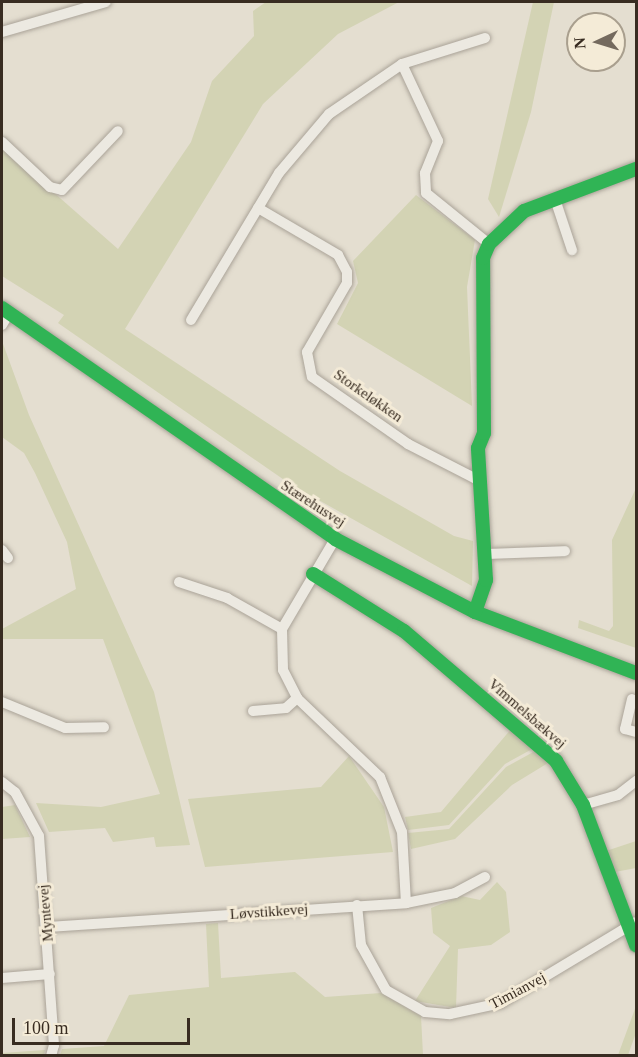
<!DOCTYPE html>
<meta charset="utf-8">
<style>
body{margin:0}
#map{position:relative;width:638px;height:1057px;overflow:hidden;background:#e4ded0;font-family:Georgia,serif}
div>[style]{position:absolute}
.green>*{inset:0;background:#d3d3b4}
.roads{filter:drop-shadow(0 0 2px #aaa398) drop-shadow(0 0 2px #aaa398)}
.street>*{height:10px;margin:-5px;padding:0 5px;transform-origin:5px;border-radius:5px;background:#ece9e1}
.fast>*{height:14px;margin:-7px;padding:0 7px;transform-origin:7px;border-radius:7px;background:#30b455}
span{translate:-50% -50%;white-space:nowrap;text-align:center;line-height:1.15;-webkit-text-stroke:6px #f4ebd7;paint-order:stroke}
.street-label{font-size:15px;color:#382c21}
.frame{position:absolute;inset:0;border:3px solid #382c21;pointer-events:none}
.north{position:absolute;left:566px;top:12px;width:60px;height:60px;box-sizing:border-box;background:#f4ebd7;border:2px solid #a99f8e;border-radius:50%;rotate:266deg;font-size:16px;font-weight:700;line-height:24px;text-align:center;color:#382c21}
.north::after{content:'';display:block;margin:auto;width:21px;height:27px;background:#746a5e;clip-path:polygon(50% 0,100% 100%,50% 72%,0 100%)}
.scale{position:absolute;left:12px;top:1018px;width:178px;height:27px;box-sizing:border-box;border:3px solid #382c21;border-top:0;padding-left:8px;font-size:18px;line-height:21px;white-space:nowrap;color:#382c21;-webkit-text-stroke:4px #f4ebd7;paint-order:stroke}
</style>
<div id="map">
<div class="green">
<div style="clip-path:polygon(266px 2px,399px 2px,338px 34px,263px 104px,125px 329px,340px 471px,454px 536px,473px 541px,472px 586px,290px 484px,58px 323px,64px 315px,2px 276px,2px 147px,118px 249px,191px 142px,212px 81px,254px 36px,253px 11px)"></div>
<div style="clip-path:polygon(533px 2px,554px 2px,531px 112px,499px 217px,488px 199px)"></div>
<div style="clip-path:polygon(416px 195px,475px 240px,467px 287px,472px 406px,337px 324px,358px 283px,353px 261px)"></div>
<div style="clip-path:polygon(2px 341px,29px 415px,154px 692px,190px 845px,156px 847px,154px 837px,113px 842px,105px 828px,49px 832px,36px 803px,101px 807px,160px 794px,103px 639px,2px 639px,2px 629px,76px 589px,67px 542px,35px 473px,24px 453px,2px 437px)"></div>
<div style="clip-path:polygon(636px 488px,636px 648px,578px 628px,579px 620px,609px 631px,613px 626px,612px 540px)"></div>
<div style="clip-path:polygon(511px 729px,534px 748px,505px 764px,449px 825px,408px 830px,405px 817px,441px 812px)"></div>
<div style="clip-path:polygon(537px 750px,548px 763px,512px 785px,455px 839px,411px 849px,408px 833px,449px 829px,506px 767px)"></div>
<div style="clip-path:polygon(349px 756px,384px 807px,393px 852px,205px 867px,188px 799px,321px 787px)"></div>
<div style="clip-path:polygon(15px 805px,30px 837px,2px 839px,2px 807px)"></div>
<div style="clip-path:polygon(636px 841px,636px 868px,615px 872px,606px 851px)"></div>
<div style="clip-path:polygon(497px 882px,506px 892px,510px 932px,491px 945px,458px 949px,456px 1008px,415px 1001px,450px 946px,433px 933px,431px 908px,461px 896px,480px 900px)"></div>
<div style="clip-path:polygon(218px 923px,221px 978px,295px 972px,325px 997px,381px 993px,421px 1016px,423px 1055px,60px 1055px,62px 1049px,104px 1046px,129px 995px,209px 987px,206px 924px)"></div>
<div style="clip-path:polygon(636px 1006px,636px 1033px,628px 1055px,618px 1055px)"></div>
<div style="clip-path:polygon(45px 1050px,44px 1055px,2px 1055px,2px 1053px)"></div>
</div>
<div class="roads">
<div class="street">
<div style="left:2px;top:32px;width:108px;rotate:-16.1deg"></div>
<div style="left:402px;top:64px;width:85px;rotate:64.9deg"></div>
<div style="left:438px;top:141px;width:35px;rotate:112deg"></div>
<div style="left:425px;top:173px;width:20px;rotate:87deg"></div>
<div style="left:426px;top:193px;width:81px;rotate:39deg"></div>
<div style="left:2px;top:142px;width:66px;rotate:43.2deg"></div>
<div style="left:50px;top:187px;width:12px;rotate:14deg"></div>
<div style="left:62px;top:190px;width:81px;rotate:-46.5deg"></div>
<div style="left:555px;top:199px;width:54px;rotate:71.6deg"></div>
<div style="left:258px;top:208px;width:93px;rotate:30.4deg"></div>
<div style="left:338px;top:255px;width:19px;rotate:62deg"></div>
<div style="left:347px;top:272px;width:11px;rotate:90deg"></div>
<div style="left:347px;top:283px;width:80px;rotate:120.1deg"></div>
<div style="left:307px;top:352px;width:25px;rotate:79deg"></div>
<div style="left:312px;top:377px;width:117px;rotate:34.9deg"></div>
<div style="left:408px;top:444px;width:81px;rotate:27.2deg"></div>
<div style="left:191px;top:320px;width:171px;rotate:-59.1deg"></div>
<div style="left:279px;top:173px;width:77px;rotate:-49.7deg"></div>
<div style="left:329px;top:114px;width:88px;rotate:-34.4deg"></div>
<div style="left:402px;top:64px;width:87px;rotate:-17.4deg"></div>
<div style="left:2px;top:325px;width:14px;rotate:-60deg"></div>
<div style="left:335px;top:539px;width:104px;rotate:120.5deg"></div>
<div style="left:282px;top:629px;width:41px;rotate:88.6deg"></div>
<div style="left:283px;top:670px;width:31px;rotate:63deg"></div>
<div style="left:297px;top:698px;width:115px;rotate:43.6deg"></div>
<div style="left:380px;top:777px;width:59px;rotate:68.2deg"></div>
<div style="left:402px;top:832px;width:71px;rotate:86.8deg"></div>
<div style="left:2px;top:550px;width:10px;rotate:53deg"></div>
<div style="left:485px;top:554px;width:80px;rotate:-2.1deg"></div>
<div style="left:179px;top:582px;width:51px;rotate:18.4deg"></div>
<div style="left:227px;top:598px;width:63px;rotate:29.4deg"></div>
<div style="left:632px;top:699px;width:31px;rotate:103deg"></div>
<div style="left:625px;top:729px;width:11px;rotate:15deg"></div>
<div style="left:2px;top:702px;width:68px;rotate:22.4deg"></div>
<div style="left:65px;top:728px;width:39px;rotate:-1deg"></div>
<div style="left:253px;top:711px;width:33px;rotate:-5deg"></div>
<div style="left:286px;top:708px;width:15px;rotate:-42deg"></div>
<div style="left:2px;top:782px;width:16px;rotate:38deg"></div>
<div style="left:15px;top:792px;width:50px;rotate:61.4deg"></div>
<div style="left:39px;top:836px;width:210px;rotate:85.9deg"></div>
<div style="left:54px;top:1045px;width:11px;rotate:105deg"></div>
<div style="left:583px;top:805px;width:36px;rotate:-16deg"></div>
<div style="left:618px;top:795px;width:23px;rotate:-38deg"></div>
<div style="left:357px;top:905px;width:40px;rotate:84.3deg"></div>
<div style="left:361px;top:945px;width:51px;rotate:60.9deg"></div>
<div style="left:386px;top:990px;width:45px;rotate:29.4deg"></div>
<div style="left:425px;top:1012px;width:25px;rotate:5deg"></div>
<div style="left:450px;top:1014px;width:52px;rotate:-12.2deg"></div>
<div style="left:501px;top:1003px;width:157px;rotate:-31deg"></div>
<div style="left:48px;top:927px;width:359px;rotate:-3.8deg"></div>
<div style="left:406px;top:903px;width:50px;rotate:-11.5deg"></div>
<div style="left:455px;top:893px;width:34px;rotate:-28deg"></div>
<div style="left:2px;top:978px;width:48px;rotate:-4.8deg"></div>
</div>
<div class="fast">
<div style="left:2px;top:308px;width:405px;rotate:34.7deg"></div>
<div style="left:335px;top:539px;width:158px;rotate:27.5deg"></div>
<div style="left:475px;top:612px;width:172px;rotate:20.8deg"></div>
<div style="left:313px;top:574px;width:107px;rotate:32.1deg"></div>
<div style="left:404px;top:631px;width:200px;rotate:40.5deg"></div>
<div style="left:556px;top:761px;width:52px;rotate:58.5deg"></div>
<div style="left:583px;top:805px;width:150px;rotate:69.3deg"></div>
<div style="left:475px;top:612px;width:34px;rotate:-71deg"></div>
<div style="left:486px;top:580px;width:132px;rotate:-93.5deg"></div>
<div style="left:478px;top:448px;width:16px;rotate:-68deg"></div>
<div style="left:484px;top:433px;width:175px;rotate:-90.3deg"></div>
<div style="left:483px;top:258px;width:15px;rotate:-67deg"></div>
<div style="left:489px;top:244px;width:48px;rotate:-43.3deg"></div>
<div style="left:524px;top:211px;width:120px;rotate:-20.6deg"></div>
</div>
</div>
<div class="street-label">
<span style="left:368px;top:396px;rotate:35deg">Storkeløkken</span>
<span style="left:313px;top:504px;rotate:33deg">Stærehusvej</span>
<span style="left:527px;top:714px;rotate:41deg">Vimmelsbækvej</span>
<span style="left:269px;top:912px;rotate:-4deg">Løvstikkevej</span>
<span style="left:46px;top:913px;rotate:-95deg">Myntevej</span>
<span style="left:518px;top:991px;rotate:-28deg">Timianvej</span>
</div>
<div class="frame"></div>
<div class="north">N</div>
<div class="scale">100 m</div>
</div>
